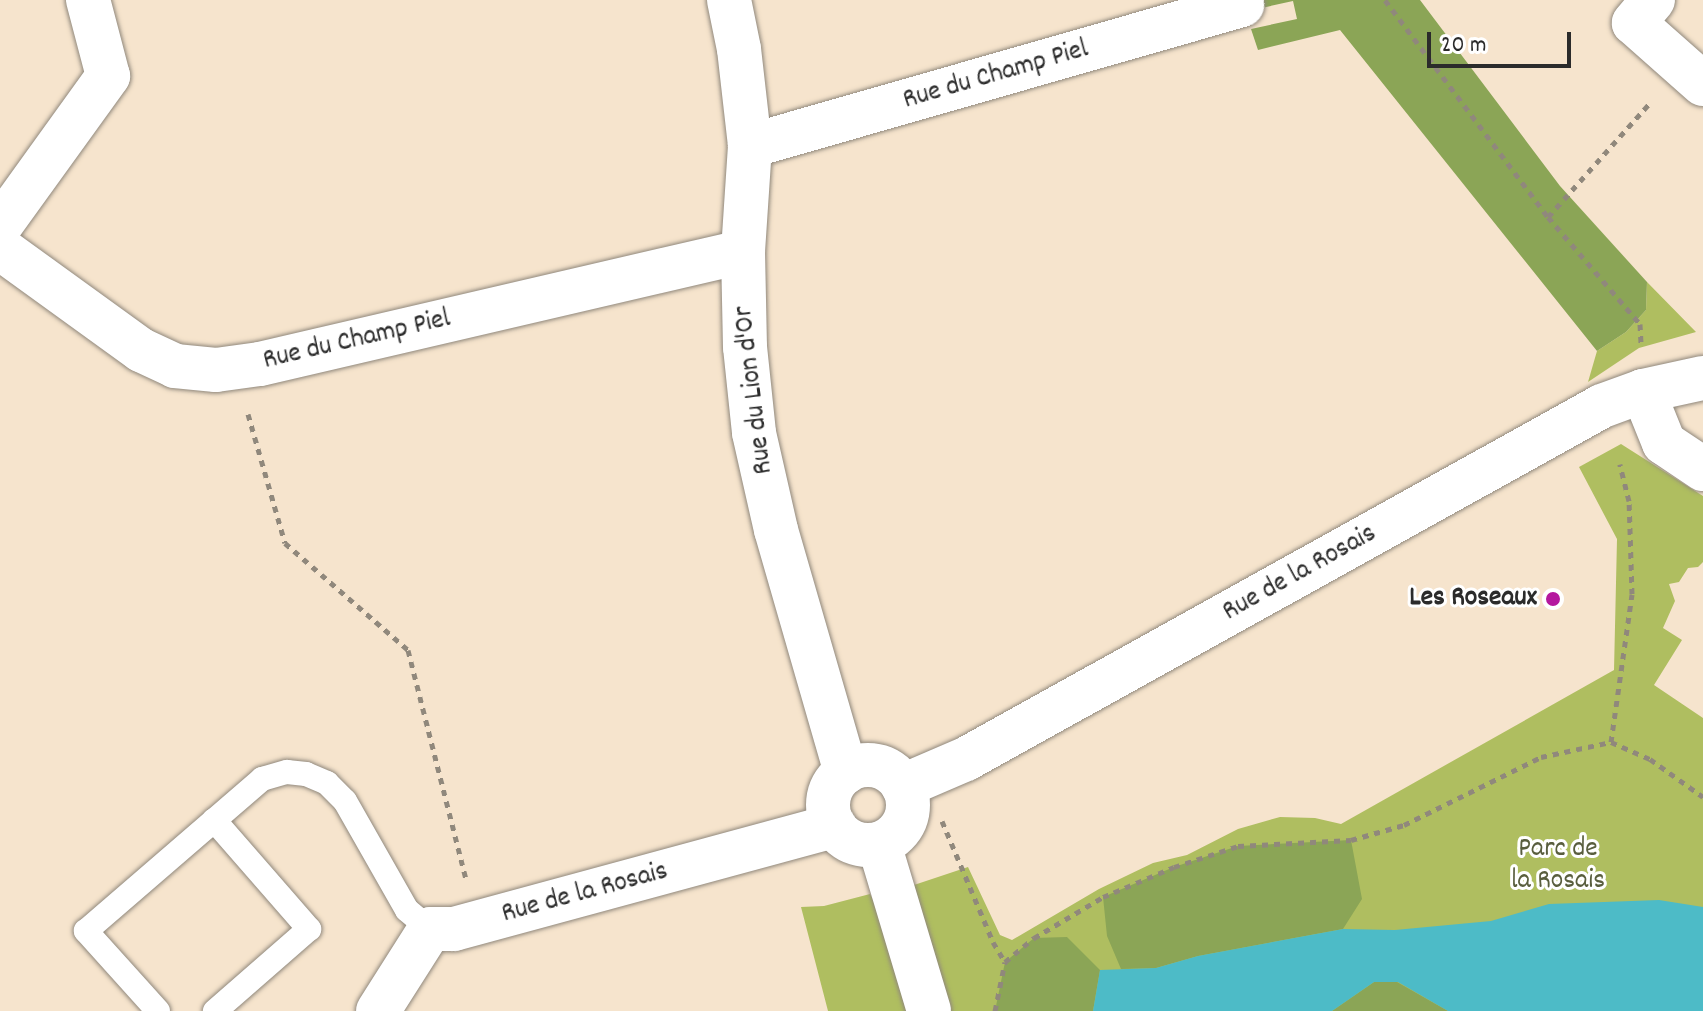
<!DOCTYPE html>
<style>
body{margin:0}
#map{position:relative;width:1703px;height:1011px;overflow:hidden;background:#f6e4cd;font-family:Dekko,sans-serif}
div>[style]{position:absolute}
.green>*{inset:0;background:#afbe60}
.forest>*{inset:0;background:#8ba556}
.water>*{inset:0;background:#4dbbc7}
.path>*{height:5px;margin-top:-2.5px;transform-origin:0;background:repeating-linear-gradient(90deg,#90887c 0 6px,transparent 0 12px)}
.roads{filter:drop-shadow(0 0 2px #90887c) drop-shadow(0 0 2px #90887c)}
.service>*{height:24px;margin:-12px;padding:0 12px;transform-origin:12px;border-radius:12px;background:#fff}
.minor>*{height:44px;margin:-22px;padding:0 22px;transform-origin:22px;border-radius:22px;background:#fff}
.minor>.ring{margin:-22px;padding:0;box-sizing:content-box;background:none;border:44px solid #fff;border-radius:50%}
.dots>*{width:22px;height:22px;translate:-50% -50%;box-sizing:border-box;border:4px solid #fff;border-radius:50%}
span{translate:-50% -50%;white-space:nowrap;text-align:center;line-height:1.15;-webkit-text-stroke:6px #fff;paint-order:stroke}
.street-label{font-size:28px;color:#2b2b2b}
.poi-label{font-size:28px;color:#2b2b2b;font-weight:700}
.right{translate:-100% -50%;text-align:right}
.park-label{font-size:28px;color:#595e3e}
.scale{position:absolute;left:1427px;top:32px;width:144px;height:36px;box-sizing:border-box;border:4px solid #2b2b2b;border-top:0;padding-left:10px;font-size:24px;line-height:28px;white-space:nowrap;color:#2b2b2b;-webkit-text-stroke:6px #fff;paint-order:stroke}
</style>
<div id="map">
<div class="green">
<div style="clip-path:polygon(1647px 282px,1696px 332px,1639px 348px,1588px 382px,1597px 351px,1626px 332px,1646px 310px)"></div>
<div style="clip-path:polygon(1621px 444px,1703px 496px,1703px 562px,1698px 567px,1688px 568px,1679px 582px,1669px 584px,1675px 601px,1663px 628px,1682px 640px,1654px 685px,1703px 718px,1703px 1011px,950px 1011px,914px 885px,968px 867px,1000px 935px,1012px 940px,1099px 889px,1153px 863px,1187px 855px,1238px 829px,1280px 817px,1315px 818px,1341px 824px,1614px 670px,1617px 539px,1579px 467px)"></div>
<div style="clip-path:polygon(870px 894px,880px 913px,906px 1011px,828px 1011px,801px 907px,824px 906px)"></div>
</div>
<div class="forest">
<div style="clip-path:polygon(1243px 0,1420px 0,1560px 186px,1647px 282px,1646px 310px,1626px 332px,1597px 351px,1340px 30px,1258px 50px,1251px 29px,1297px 19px,1293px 1px,1248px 11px)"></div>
<div style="clip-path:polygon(1351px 840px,1362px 899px,1343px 929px,1198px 956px,1156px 968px,1121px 969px,1107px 936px,1103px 897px,1174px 867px,1238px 846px)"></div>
<div style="clip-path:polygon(1067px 937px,1100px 970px,1093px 1011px,995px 1011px,1005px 962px,1034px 938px)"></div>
<div style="clip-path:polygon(1374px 982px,1397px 982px,1448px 1011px,1332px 1011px)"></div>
</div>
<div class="water">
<div style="clip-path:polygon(1659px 900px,1703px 907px,1703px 1011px,1448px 1011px,1398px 982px,1374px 982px,1332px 1011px,1093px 1011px,1100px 970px,1156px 968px,1198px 956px,1343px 929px,1395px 930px,1491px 921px,1549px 904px)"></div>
</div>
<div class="path">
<div style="left:1385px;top:0;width:271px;rotate:53.1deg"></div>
<div style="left:1548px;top:217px;width:141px;rotate:49.3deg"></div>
<div style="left:1640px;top:324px;width:22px;rotate:87deg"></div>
<div style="left:1548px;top:217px;width:154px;rotate:-48.2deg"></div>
<div style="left:248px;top:414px;width:134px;rotate:74deg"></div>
<div style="left:285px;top:543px;width:163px;rotate:41deg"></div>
<div style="left:408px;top:650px;width:237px;rotate:75.8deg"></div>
<div style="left:1611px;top:742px;width:149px;rotate:-81.9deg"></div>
<div style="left:1632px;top:594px;width:93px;rotate:-91.8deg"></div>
<div style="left:1629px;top:501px;width:38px;rotate:-104deg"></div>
<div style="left:942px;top:821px;width:131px;rotate:67.1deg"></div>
<div style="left:993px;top:942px;width:23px;rotate:59deg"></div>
<div style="left:995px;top:1011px;width:50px;rotate:-78.5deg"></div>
<div style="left:1005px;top:962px;width:38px;rotate:-40deg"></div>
<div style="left:1034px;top:938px;width:80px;rotate:-30.7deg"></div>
<div style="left:1103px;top:897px;width:77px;rotate:-22.9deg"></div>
<div style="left:1174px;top:867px;width:67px;rotate:-18.2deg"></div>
<div style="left:1238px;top:846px;width:113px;rotate:-3deg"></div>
<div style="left:1351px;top:840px;width:55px;rotate:-15.8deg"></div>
<div style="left:1404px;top:825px;width:153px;rotate:-26.4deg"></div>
<div style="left:1541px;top:757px;width:72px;rotate:-12.1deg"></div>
<div style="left:1611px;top:742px;width:43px;rotate:23.6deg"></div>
<div style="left:1650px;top:759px;width:65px;rotate:35.6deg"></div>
</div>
<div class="roads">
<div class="service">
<div style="left:214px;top:820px;width:145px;rotate:48.9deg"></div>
<div style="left:309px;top:929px;width:125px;rotate:138.9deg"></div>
<div style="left:158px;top:1011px;width:108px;rotate:-132deg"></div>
<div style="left:86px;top:931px;width:233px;rotate:-40.8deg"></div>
<div style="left:262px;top:779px;width:26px;rotate:-16deg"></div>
<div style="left:287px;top:772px;width:19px;rotate:6deg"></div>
<div style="left:306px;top:774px;width:23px;rotate:23deg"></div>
<div style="left:327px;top:783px;width:25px;rotate:45deg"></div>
<div style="left:345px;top:801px;width:125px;rotate:60.4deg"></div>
<div style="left:407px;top:910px;width:30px;rotate:40deg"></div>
</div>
<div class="minor">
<div style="left:729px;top:0;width:50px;rotate:78.5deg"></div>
<div style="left:739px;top:49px;width:98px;rotate:83.5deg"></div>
<div style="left:750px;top:146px;width:106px;rotate:93.8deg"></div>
<div style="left:743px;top:252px;width:95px;rotate:88.8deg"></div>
<div style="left:745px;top:347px;width:86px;rotate:84deg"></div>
<div style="left:754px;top:433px;width:99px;rotate:77.2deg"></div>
<div style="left:776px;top:530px;width:252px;rotate:73.9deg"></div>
<div style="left:1653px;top:0;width:30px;rotate:130deg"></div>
<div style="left:1634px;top:23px;width:92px;rotate:41.5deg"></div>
<div style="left:750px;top:146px;width:512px;rotate:-15.99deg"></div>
<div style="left:0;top:226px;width:185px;rotate:-54.2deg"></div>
<div style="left:108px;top:76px;width:79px;rotate:-104.7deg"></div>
<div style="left:0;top:248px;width:174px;rotate:35.9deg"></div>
<div style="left:141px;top:350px;width:38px;rotate:25deg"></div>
<div style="left:175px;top:366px;width:41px;rotate:5.6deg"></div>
<div style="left:216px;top:370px;width:44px;rotate:-7.8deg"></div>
<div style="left:260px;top:364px;width:496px;rotate:-13.1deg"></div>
<div style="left:1643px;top:391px;width:56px;rotate:68deg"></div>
<div style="left:1664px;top:443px;width:47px;rotate:33.7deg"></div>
<div class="ring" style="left:828px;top:765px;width:36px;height:36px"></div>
<div style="left:903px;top:786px;width:69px;rotate:-23.2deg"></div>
<div style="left:966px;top:759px;width:727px;rotate:-29.03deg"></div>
<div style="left:1602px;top:406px;width:44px;rotate:-20.1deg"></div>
<div style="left:1643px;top:391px;width:61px;rotate:-12.2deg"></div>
<div style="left:879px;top:844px;width:174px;rotate:73.3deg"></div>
<div style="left:378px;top:1011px;width:97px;rotate:-57.6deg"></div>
<div style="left:430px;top:929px;width:24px"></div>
<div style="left:454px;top:929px;width:394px;rotate:-15.2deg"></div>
</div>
</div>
<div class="dots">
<div style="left:1553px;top:599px;background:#b5179e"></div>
</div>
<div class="street-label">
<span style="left:996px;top:76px;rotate:-16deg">Rue du Champ Piel</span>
<span style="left:357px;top:341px;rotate:-13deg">Rue du Champ Piel</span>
<span style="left:755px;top:390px;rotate:-97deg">Rue du Lion d'Or</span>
<span style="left:1300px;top:574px;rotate:-29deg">Rue de la Rosais</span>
<span style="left:585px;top:894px;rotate:-15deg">Rue de la Rosais</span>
</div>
<div class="poi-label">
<span class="right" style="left:1537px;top:599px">Les Roseaux</span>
</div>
<div class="park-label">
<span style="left:1558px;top:866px">Parc de<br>la Rosais</span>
</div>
<div class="scale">20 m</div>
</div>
